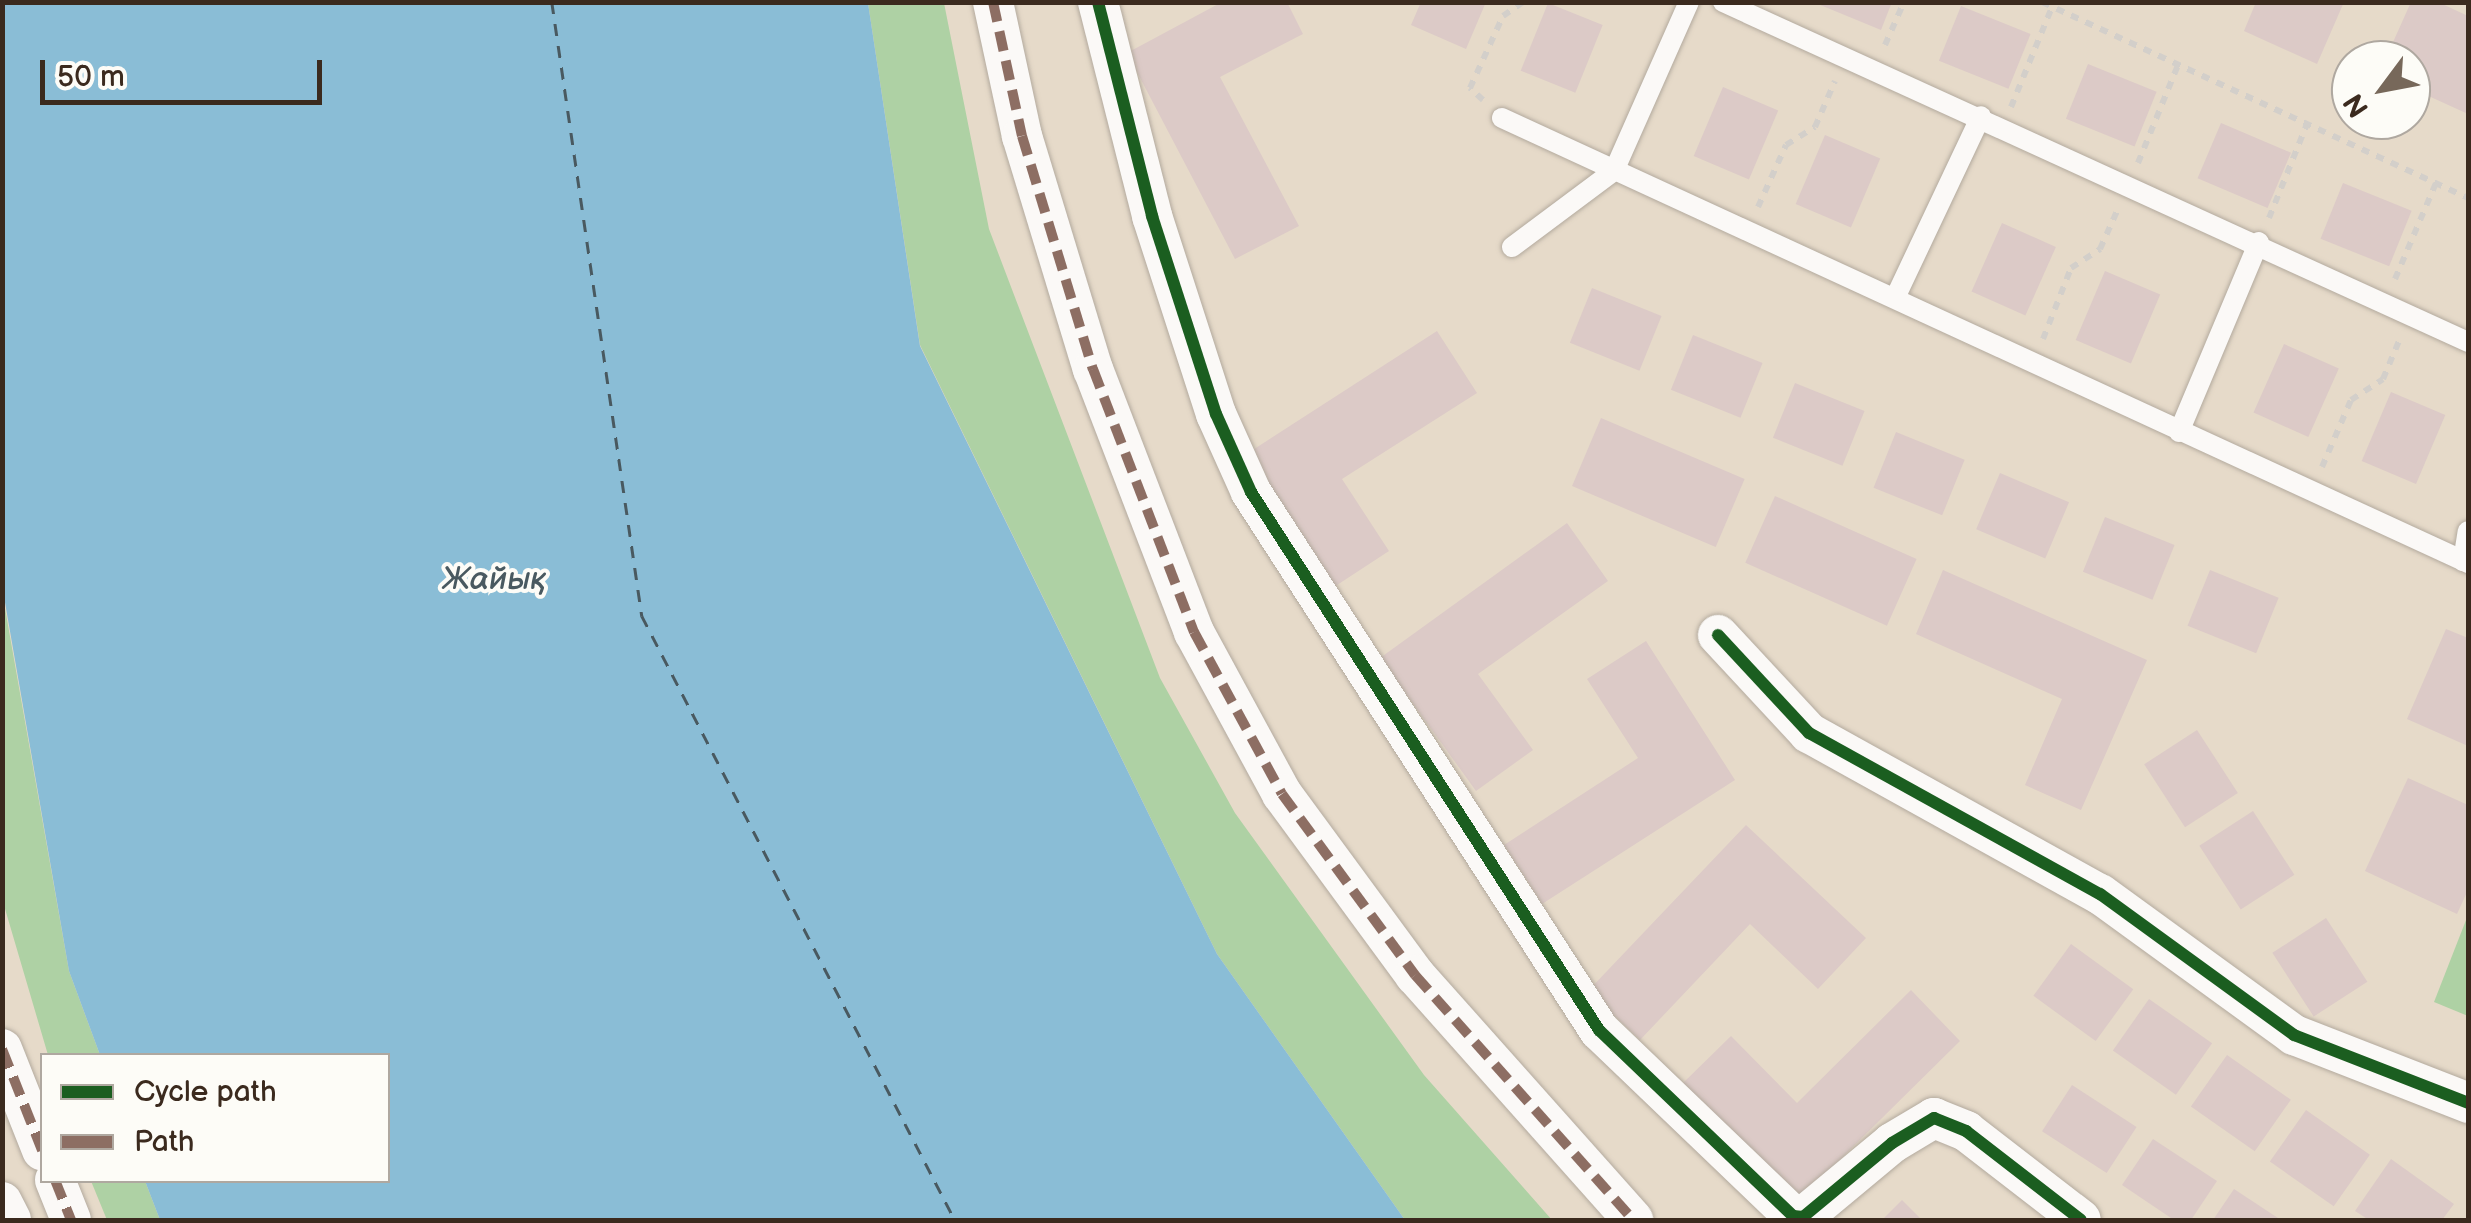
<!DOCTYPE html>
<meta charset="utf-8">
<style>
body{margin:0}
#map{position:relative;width:2471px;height:1223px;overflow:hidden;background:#e6dac9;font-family:"Balsamiq Sans",sans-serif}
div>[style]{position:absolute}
.green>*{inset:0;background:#aed1a4}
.water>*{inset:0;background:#8abdd6}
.ferry>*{height:2.5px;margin-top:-1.25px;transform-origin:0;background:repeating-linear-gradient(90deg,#495960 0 12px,transparent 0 22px)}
.building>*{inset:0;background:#dccac7;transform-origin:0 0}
.path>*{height:6px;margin-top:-3px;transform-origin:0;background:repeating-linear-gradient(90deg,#d3cfca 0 8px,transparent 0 16px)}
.roads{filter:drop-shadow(0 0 2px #b3aa9e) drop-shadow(0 0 2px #b3aa9e)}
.lane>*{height:20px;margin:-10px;padding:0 10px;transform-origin:10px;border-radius:10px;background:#fbf9f7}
.street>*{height:40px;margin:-20px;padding:0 20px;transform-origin:20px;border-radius:20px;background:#fbf9f7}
.quiet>*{height:10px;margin-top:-5px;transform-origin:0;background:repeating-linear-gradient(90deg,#8d6e63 0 20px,transparent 0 30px)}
.cycleway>*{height:12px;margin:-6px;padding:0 6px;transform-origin:6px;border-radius:6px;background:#1b5e20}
span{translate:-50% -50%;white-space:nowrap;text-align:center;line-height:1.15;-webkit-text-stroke:8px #fdfcf7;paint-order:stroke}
.water-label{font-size:32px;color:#495960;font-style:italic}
.frame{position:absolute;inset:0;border:5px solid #3b2a1e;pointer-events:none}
.legend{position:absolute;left:40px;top:1053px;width:350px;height:130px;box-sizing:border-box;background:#fdfcf7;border:2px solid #afa8a0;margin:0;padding:12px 18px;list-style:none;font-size:30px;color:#3b2a1e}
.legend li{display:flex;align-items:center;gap:20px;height:50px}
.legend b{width:50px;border:2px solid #afa8a0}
.north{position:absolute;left:2331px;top:40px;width:100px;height:100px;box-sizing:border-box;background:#fdfcf7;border:2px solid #afa8a0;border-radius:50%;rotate:238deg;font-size:28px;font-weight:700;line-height:40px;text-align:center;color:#3b2a1e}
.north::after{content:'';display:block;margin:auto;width:35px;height:45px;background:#77685a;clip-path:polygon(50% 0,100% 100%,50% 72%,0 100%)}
.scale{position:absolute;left:40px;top:60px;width:282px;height:45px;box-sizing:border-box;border:5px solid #3b2a1e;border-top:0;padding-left:12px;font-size:30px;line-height:35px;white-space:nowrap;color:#3b2a1e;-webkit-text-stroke:8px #fdfcf7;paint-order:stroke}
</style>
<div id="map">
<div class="green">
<div style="clip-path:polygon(868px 3px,944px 3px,989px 229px,1160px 678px,1235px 813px,1424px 1075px,1552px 1220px,1405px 1220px,1217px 954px,920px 345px)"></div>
<div style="clip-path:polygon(2px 591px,69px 971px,100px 1055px,48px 1055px,3px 902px)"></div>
<div style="clip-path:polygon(2468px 915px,2468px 1016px,2434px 1002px)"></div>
<div style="clip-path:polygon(91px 1181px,145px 1181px,160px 1220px,107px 1220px)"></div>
</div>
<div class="water">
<div style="clip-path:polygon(2px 3px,868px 3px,920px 346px,1217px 954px,1405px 1220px,160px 1220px,145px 1181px,388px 1180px,388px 1056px,100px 1055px,69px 971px,3px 591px)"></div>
</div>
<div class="ferry">
<div style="left:552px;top:2px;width:621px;rotate:81.66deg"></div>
<div style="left:642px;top:616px;width:680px;rotate:62.61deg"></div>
</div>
<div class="building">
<div style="clip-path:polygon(1222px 2px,1287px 2px,1303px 34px,1220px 77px,1299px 226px,1235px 259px,1127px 53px)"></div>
<div style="clip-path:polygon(1421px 2px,1486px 2px,1466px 49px,1411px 25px)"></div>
<div style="clip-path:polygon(1813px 2px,1892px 2px,1881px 30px)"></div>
<div style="clip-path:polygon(2256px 2px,2344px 2px,2317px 64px,2244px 31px)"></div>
<div style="clip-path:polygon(2411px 2px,2438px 2px,2468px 16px,2468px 114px,2411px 88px,2411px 60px,2385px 60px)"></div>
<div style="left:1548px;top:3px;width:59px;height:73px;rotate:22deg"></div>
<div style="left:1961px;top:6px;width:75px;height:59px;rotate:22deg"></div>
<div style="left:2088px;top:64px;width:74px;height:59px;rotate:22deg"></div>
<div style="left:1723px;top:87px;width:60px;height:75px;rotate:23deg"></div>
<div style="left:2221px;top:123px;width:76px;height:60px;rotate:23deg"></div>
<div style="left:1825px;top:135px;width:60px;height:75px;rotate:23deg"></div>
<div style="left:2343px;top:183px;width:74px;height:60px;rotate:22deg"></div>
<div style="left:2002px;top:223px;width:59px;height:75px;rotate:24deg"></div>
<div style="left:2105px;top:271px;width:60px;height:75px;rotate:23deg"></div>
<div style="left:1592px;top:288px;width:75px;height:59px;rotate:22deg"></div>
<div style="clip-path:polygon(1437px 331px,1477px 393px,1342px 479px,1389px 551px,1334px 587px,1248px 453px)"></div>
<div style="left:1693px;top:335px;width:75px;height:59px;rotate:22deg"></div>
<div style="left:2284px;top:344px;width:60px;height:75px;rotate:24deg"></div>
<div style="left:1795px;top:383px;width:75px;height:59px;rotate:22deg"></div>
<div style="left:2391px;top:392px;width:59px;height:75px;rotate:23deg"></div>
<div style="left:1601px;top:418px;width:156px;height:74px;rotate:23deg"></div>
<div style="left:1896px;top:432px;width:74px;height:60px;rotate:22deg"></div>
<div style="left:2000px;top:473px;width:75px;height:61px;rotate:23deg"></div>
<div style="left:1775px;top:496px;width:155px;height:73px;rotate:24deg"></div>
<div style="left:2105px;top:517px;width:75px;height:59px;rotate:22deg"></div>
<div style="clip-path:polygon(1567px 523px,1608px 581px,1478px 674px,1533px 750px,1476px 791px,1380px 658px)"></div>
<div style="clip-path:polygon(1943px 570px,2147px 660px,2081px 810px,2025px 785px,2062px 699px,1916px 634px)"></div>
<div style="left:2210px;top:570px;width:74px;height:60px;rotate:22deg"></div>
<div style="clip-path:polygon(2446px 629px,2468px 638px,2468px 746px,2407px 719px)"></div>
<div style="clip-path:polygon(1646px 641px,1735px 780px,1542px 904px,1504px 845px,1638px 758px,1587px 679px)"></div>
<div style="left:2197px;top:730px;width:75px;height:63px;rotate:57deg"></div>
<div style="clip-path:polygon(2408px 778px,2468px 805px,2468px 890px,2457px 914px,2365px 871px)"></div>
<div style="left:2253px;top:811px;width:76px;height:64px;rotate:57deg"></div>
<div style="clip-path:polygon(1746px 825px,1866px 938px,1818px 989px,1750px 924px,1640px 1040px,1588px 991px)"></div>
<div style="left:2326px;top:918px;width:76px;height:64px;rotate:57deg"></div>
<div style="left:2071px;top:944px;width:77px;height:64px;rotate:36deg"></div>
<div style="clip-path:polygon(1911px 990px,1960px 1041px,1797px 1202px,1682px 1084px,1731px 1036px,1797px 1103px)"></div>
<div style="left:2149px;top:999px;width:77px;height:63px;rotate:35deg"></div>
<div style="left:2227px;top:1055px;width:78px;height:63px;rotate:35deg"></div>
<div style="left:2072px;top:1085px;width:77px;height:55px;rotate:33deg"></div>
<div style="left:2306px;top:1110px;width:78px;height:63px;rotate:35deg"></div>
<div style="clip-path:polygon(2153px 1139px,2217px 1181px,2191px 1220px,2174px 1220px,2122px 1185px)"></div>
<div style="clip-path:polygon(2391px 1159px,2454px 1204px,2442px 1220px,2369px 1220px,2355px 1211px)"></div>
<div style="clip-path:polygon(2234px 1189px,2281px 1220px,2213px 1220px)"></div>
<div style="clip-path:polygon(1902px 1200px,1922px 1220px,1882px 1220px)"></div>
</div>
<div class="path">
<div style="left:2042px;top:2px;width:469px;rotate:24.7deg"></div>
<div style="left:1885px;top:45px;width:47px;rotate:-66.2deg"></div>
<div style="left:1483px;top:100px;width:18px;rotate:-137deg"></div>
<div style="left:1470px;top:88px;width:79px;rotate:-65.4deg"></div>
<div style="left:1503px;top:16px;width:24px;rotate:-35deg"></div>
<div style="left:2011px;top:107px;width:108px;rotate:-67.7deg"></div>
<div style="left:2138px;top:163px;width:106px;rotate:-67.8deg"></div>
<div style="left:1758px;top:207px;width:68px;rotate:-65.7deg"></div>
<div style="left:1786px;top:145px;width:34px;rotate:-32deg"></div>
<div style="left:1815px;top:127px;width:50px;rotate:-66.5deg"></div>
<div style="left:2269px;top:218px;width:101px;rotate:-68deg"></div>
<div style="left:2395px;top:279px;width:104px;rotate:-66.9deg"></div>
<div style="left:2043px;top:339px;width:76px;rotate:-68.5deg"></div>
<div style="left:2071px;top:268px;width:35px;rotate:-33deg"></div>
<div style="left:2100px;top:249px;width:42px;rotate:-65.9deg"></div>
<div style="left:2322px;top:467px;width:73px;rotate:-66.6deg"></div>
<div style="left:2351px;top:400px;width:38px;rotate:-33deg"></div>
<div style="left:2383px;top:379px;width:41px;rotate:-67.2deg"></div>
</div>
<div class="roads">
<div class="lane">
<div style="left:1723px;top:2px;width:819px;rotate:24.53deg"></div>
<div style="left:1502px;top:118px;width:1064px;rotate:24.73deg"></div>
<div style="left:1512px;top:247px;width:127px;rotate:-36.7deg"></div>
<div style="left:1614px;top:171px;width:185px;rotate:-66.1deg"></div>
<div style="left:1895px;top:298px;width:201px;rotate:-64.7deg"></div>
<div style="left:2179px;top:432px;width:206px;rotate:-67.2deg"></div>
<div style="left:2463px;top:561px;width:30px;rotate:-81deg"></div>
</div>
<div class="street">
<div style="left:993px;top:2px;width:137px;rotate:77.8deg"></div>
<div style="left:1022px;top:136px;width:244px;rotate:73.1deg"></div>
<div style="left:1093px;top:369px;width:282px;rotate:69deg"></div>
<div style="left:1194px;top:632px;width:184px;rotate:61.5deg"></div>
<div style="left:1282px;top:794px;width:225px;rotate:53.7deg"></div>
<div style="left:1415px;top:975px;width:328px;rotate:48.3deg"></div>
<div style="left:1098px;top:2px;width:221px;rotate:75.8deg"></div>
<div style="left:1152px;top:216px;width:208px;rotate:72.1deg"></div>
<div style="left:1216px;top:414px;width:85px;rotate:65.8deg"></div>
<div style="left:1251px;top:492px;width:641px;rotate:57.1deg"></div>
<div style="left:1599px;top:1030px;width:269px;rotate:43.8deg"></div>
<div style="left:1793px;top:1216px;width:10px;rotate:6deg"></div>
<div style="left:1803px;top:1217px;width:116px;rotate:-39.7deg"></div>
<div style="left:1892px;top:1143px;width:49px;rotate:-30.8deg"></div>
<div style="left:1934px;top:1118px;width:35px;rotate:22deg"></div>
<div style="left:1966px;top:1131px;width:145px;rotate:37.7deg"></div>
<div style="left:1718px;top:635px;width:134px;rotate:47.1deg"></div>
<div style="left:1809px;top:733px;width:333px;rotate:29deg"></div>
<div style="left:2100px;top:894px;width:240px;rotate:36deg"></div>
<div style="left:2294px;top:1035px;width:187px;rotate:21.3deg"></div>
<div style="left:2px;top:1049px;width:109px;rotate:68.4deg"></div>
<div style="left:55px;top:1180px;width:43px;rotate:68.2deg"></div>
<div style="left:2px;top:1202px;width:20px;rotate:63deg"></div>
</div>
</div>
<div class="quiet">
<div style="left:993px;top:2px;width:137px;rotate:77.8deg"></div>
<div style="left:1022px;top:136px;width:244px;rotate:73.1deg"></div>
<div style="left:1093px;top:369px;width:282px;rotate:69deg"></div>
<div style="left:1194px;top:632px;width:184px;rotate:61.5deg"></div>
<div style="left:1282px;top:794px;width:225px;rotate:53.7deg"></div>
<div style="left:1415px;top:975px;width:328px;rotate:48.3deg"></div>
<div style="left:2px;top:1049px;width:109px;rotate:68.4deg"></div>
<div style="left:55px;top:1180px;width:43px;rotate:68.2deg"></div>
</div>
<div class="cycleway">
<div style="left:1098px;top:2px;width:221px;rotate:75.8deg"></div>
<div style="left:1152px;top:216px;width:208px;rotate:72.1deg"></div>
<div style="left:1216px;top:414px;width:85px;rotate:65.8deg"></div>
<div style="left:1251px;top:492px;width:641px;rotate:57.1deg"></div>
<div style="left:1599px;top:1030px;width:269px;rotate:43.8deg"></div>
<div style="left:1793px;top:1216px;width:10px;rotate:6deg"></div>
<div style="left:1803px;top:1217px;width:116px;rotate:-39.7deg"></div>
<div style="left:1892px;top:1143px;width:49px;rotate:-30.8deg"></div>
<div style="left:1934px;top:1118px;width:35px;rotate:22deg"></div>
<div style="left:1966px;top:1131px;width:145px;rotate:37.7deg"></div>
<div style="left:1718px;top:635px;width:134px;rotate:47.1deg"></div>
<div style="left:1809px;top:733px;width:333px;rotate:29deg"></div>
<div style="left:2100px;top:894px;width:240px;rotate:36deg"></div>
<div style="left:2294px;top:1035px;width:187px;rotate:21.3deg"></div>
</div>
<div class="water-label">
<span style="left:494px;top:580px">Жайық</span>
</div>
<div class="frame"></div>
<ul class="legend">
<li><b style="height:12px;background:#1b5e20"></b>Cycle path</li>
<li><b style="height:12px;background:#8d6e63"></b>Path</li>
</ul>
<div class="north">N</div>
<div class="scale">50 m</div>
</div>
